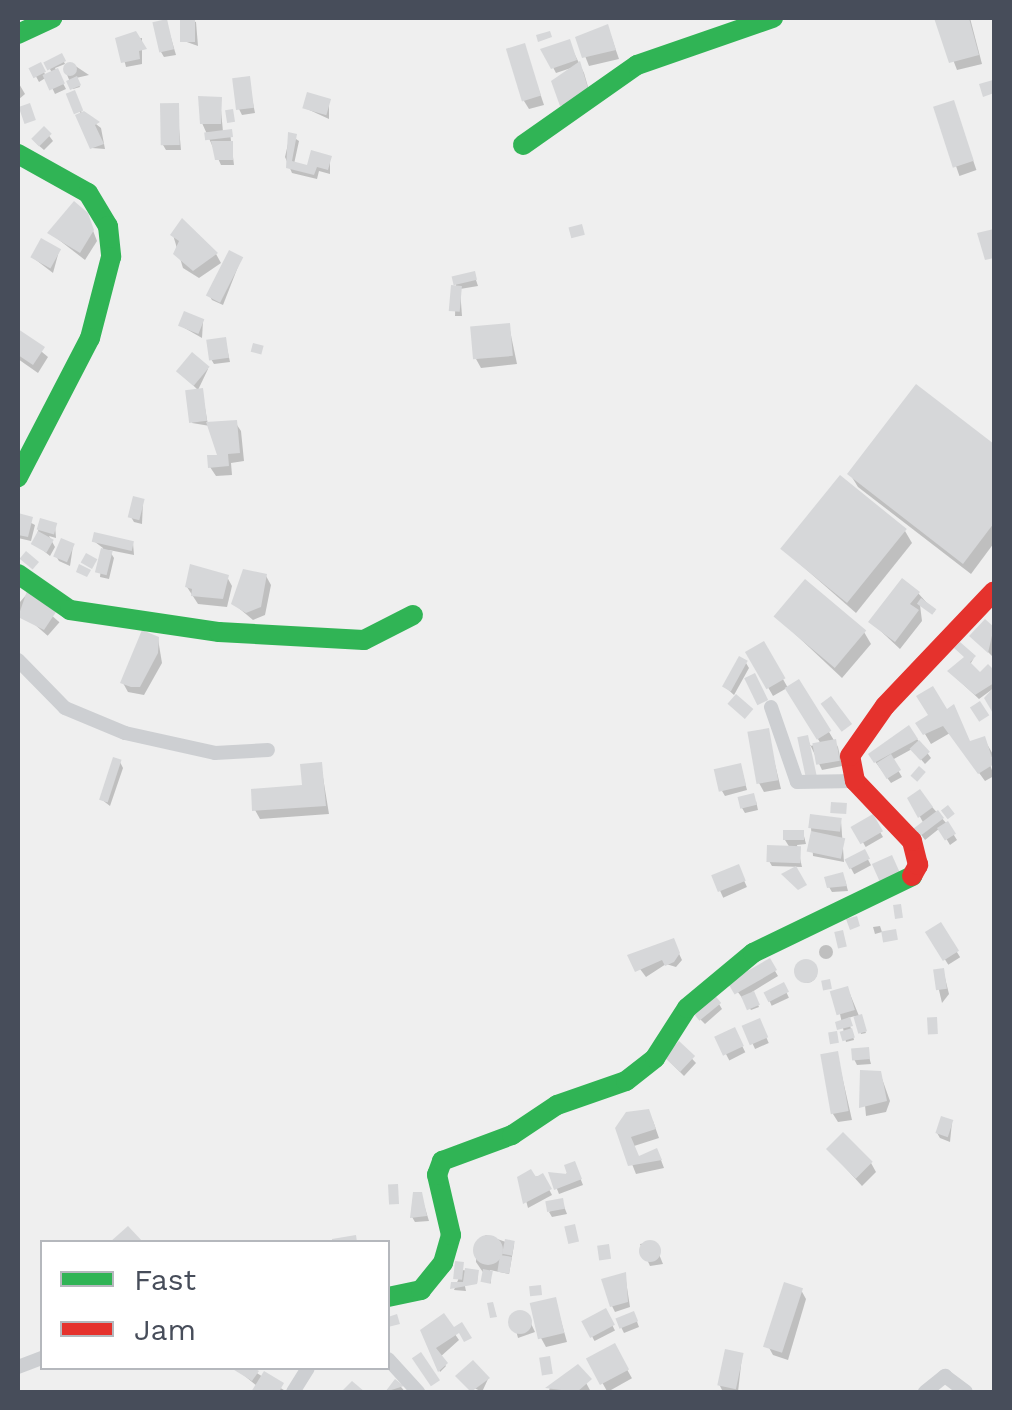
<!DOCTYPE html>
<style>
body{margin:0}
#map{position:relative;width:1012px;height:1410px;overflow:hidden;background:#efefef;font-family:"Work Sans",sans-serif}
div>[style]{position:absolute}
.shadow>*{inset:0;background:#0003;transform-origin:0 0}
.round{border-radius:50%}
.building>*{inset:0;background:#d6d7d9;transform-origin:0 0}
.street>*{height:14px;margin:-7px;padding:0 7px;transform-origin:7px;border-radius:7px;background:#cdcfd2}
.fast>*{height:20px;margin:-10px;padding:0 10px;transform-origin:10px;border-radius:10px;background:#30b455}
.jam>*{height:20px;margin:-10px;padding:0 10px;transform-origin:10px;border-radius:10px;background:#e5322d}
span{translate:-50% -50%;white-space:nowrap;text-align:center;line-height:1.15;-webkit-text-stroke:8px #fff;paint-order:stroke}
.frame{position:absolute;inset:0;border:20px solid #474d5a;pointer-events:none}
.legend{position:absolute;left:40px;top:1240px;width:350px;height:130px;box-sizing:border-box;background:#fff;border:2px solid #b5b8bd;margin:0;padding:12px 18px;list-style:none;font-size:30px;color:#474d5a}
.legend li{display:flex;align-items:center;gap:20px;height:50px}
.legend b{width:50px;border:2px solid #b5b8bd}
</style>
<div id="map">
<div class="shadow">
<div style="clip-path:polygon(183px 18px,196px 22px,198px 46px,184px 41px)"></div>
<div style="clip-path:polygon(937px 18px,970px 18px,982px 64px,957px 70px)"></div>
<div style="clip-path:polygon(166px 21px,176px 55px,164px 57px,161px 52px)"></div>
<div style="clip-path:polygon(611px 36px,619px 59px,589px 66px,578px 38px)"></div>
<div style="clip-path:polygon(142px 38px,142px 64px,126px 67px,119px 40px)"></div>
<div style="clip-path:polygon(524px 46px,544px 105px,529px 109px,524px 101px)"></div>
<div style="clip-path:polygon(571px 47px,584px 73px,593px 104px,562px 105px,554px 82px,574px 67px,556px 73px,544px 50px)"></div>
<div style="clip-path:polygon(61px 56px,65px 64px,55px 68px,66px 89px,55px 94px,47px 77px,39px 82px,32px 69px,40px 65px,46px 76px,52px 73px,47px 63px)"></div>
<div style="clip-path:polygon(74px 65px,89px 75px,76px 78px,80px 87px,73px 89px,65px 70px)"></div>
<div style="clip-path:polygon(248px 78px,255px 113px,242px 115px,239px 109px)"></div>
<div style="clip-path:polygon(18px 82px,25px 94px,18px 100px)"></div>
<div style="clip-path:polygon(74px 94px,82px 113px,101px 128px,105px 149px,92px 148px)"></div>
<div style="clip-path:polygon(220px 99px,223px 132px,230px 133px,234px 165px,221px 165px,202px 123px)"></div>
<div style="clip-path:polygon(329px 101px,329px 119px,305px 108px)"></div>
<div style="left:953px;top:102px;width:72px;height:18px;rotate:71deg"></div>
<div style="clip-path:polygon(177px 106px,181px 150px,166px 150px,163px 145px)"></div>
<div style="clip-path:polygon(44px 129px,53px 141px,44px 150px,37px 144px)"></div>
<div style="clip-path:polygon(290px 135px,299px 141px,294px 164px,309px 168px,330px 158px,330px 174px,319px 171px,317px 179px,292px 173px,285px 157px)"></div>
<div style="clip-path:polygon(87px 215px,97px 241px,85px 260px,50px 233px)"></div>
<div style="clip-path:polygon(173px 235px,216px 254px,221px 263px,199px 278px,183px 268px)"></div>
<div style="clip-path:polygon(59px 251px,53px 273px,32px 257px)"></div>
<div style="clip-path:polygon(241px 259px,223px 305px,212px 300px,209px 295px)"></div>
<div style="clip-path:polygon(474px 274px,478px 286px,460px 289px,462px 316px,455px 316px,456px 284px)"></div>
<div style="clip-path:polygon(203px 321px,202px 338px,181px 326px)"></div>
<div style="clip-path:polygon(509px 326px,517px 364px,481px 368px,476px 359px)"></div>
<div style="clip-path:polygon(18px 332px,48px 357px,38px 373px,18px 359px)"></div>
<div style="clip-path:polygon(225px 339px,230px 362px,214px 364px,211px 359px)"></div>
<div style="clip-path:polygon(208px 369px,198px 390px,179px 372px)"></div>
<div style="clip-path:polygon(917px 387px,994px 447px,994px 543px,971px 574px,858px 487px,850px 474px)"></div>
<div style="clip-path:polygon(202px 391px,208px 425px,235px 422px,241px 431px,244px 461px,231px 463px,232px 475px,216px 476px,210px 467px,221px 457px,210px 426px,192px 423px)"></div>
<div style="clip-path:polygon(143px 501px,142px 524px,134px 522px,131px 517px)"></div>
<div style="clip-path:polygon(18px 516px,35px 525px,31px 541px,18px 538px)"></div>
<div style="clip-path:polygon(55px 525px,56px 538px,49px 536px,55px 547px,50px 556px,34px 543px,39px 528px)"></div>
<div style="clip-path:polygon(905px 531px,912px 543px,856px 613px,784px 550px)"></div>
<div style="clip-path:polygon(95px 542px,133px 543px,134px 555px,109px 550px,114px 558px,109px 579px,100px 577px,103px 548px)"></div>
<div style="clip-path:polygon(73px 546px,70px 566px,59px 561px,56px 556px)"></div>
<div style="clip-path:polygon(266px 576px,271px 585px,265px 615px,253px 620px,234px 604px)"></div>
<div style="clip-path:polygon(227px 577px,232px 586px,227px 607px,198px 604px,187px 587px)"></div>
<div style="clip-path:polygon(918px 593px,935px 612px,920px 605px,922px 621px,900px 649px,871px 622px)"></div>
<div style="left:27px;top:594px;width:43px;height:18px;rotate:41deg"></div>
<div style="clip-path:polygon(777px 617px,864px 632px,871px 644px,842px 678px)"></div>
<div style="clip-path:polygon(985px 622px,994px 630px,992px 656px,973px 637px)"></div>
<div style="clip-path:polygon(158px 639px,162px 663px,144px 695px,128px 692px,123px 683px)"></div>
<div style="clip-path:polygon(763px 644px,788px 688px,799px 682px,838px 747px,842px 766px,822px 770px,807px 738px,810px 746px,821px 744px,787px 688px,773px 696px,748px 652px)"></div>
<div style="clip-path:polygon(974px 658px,969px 666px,980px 675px,988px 667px,994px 674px,994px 688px,979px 699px,954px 676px)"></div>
<div style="clip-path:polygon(746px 663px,749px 668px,734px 695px,724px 686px)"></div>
<div style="clip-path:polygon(954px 708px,969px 744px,984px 739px,994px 756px,988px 759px,994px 776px,985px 781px,950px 733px,931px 744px,919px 724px)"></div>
<div style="clip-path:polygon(909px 728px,931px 758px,925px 764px,912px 749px,892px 760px,902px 777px,891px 783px,874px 760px)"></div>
<div style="clip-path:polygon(767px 731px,781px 789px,764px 792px,759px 783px)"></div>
<div style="clip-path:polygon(120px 762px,123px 768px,110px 806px,101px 799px)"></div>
<div style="clip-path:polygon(321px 765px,329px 814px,260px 819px,255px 810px,304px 788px)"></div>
<div style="clip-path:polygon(742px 771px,747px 790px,725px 796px,722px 791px)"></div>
<div style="clip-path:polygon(919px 792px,947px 824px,957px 840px,950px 845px,940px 828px,925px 840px,917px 829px,924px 824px,910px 799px)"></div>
<div style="clip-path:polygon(756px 801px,758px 810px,745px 813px,742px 808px)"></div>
<div style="left:872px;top:818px;width:22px;height:20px;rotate:60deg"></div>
<div style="clip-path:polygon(841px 821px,844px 862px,813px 856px,811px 827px)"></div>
<div style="clip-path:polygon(803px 832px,806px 844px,797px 845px,802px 867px,772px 866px,769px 861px,790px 848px,785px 840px)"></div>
<div style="left:864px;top:852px;width:15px;height:19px;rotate:62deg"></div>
<div style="left:738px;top:867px;width:22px;height:26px;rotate:66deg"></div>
<div style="clip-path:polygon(845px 880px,848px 891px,832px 892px,829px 887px)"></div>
<div style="left:940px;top:925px;width:38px;height:14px;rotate:58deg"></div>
<div style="clip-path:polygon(880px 926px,882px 932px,875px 934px,873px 927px)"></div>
<div style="clip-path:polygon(673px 941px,682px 960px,676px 967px,666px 964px,646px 977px,634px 961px)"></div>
<div class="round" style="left:819px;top:945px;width:14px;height:14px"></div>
<div style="clip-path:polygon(769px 961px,778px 976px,752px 992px,759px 1007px,751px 1010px,732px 984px)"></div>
<div class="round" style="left:797px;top:963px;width:20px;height:20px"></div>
<div style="clip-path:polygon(943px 970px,949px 994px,942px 1003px,939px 990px)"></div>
<div style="left:783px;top:985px;width:14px;height:19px;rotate:65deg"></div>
<div style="clip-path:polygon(850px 994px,866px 1033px,861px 1034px,855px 1016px,848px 1018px,854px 1040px,846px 1042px,840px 1014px)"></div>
<div style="clip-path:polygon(719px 1004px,722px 1009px,705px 1024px,698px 1017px)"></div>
<div style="left:759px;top:1021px;width:24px;height:15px;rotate:66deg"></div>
<div style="left:734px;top:1030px;width:25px;height:18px;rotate:63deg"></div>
<div style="clip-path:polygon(679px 1045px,696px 1063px,684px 1076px,670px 1062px)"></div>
<div style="clip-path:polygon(867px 1049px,871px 1064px,857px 1065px,854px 1059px)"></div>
<div style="clip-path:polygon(837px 1054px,852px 1120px,838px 1122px,833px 1114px)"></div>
<div style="clip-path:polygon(862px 1073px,880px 1073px,890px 1101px,886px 1112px,866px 1116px)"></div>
<div style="clip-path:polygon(653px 1121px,659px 1138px,634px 1146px,639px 1158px,661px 1160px,664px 1168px,636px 1174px,618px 1129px)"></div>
<div style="clip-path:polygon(952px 1122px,950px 1142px,940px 1138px,937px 1133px)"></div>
<div style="clip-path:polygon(829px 1150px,871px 1163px,876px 1172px,862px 1186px)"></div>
<div style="clip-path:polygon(575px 1165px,583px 1185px,559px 1194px,551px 1174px,560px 1180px)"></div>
<div style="clip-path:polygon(542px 1176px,552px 1195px,528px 1208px,520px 1178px)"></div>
<div style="clip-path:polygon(421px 1195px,429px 1221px,415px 1222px,412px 1217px)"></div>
<div style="clip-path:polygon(562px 1201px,567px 1214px,552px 1217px,549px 1212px)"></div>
<div style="clip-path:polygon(486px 1235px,514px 1245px,509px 1274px,490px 1270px,491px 1284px,476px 1262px,477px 1242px)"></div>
<div style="clip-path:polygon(654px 1242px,663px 1264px,650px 1266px,640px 1244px)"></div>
<div style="clip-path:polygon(462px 1270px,478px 1272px,477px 1284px,464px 1282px,466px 1291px,454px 1290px)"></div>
<div style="clip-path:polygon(625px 1275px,630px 1307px,615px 1312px,612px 1306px)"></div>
<div style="clip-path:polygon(801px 1290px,806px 1299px,788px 1360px,773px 1355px,768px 1346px)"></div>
<div style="clip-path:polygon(555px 1300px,567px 1342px,546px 1347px,541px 1338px)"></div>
<div style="left:605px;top:1311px;width:22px;height:23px;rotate:63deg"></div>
<div style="clip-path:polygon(512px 1315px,527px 1315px,535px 1332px,518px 1338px)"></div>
<div style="clip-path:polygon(443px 1317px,459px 1340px,439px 1358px,446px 1366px,440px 1372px,423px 1330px)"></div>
<div style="clip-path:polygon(636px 1319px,639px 1327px,624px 1333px,621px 1327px)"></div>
<div style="left:614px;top:1346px;width:37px;height:28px;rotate:61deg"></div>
<div style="clip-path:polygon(742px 1356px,738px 1392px,722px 1390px,719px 1384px)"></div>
<div style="clip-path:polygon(235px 1368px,249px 1368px,287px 1392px,254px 1392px,257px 1386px)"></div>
<div style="clip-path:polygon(578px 1368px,591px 1392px,551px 1392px,549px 1389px)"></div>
<div style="clip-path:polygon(488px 1379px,482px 1392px,461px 1381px)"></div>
<div style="clip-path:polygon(396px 1382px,402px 1388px,405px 1392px,388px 1392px)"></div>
</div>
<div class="building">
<div style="left:180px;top:18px;width:15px;height:24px"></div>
<div style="clip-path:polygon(934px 18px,969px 18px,979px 55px,949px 63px)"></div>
<div style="left:167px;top:19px;width:31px;height:15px;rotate:77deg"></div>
<div style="clip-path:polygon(608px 24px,616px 50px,582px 58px,575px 37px)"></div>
<div style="clip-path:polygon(136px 31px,147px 49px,139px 51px,140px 59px,121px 63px,115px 38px)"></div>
<div style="clip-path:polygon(550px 31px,552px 37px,538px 42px,536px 35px)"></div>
<div style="clip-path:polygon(570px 39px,577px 60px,551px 69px,540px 49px)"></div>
<div style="left:525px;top:43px;width:55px;height:20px;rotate:73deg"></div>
<div style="left:62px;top:53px;width:9px;height:21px;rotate:63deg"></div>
<div style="clip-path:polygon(580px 61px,590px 95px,560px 106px,551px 81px)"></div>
<div class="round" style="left:63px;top:62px;width:14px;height:14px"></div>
<div style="left:41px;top:62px;width:11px;height:14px;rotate:63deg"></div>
<div style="left:58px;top:68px;width:17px;height:17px;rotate:66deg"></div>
<div style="left:77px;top:76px;width:10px;height:12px;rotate:66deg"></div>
<div style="left:250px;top:76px;width:32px;height:18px;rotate:83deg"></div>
<div style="clip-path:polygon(993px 80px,994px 93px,983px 97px,979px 84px)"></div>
<div style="left:75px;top:90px;width:22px;height:10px;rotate:68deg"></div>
<div style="left:307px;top:92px;width:25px;height:17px;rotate:16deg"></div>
<div style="clip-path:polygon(198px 96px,222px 97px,221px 124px,200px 124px)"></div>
<div style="left:954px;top:100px;width:64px;height:22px;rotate:72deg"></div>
<div style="left:30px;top:103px;width:18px;height:12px;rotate:71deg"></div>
<div style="left:179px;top:103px;width:42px;height:19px;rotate:89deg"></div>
<div style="left:233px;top:109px;width:13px;height:8px;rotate:81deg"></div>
<div style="clip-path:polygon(84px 111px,100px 122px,95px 125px,104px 144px,90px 149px,75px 115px)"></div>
<div style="left:44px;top:126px;width:11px;height:18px;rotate:45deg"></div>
<div style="left:232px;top:129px;width:8px;height:28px;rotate:83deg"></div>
<div style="clip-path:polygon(288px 132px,297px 134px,292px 161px,307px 165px,311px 150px,332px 156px,328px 170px,317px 167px,314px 175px,286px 168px)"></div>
<div style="clip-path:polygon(211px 141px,233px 141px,233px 160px,215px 160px)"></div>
<div style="clip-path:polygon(74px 201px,88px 213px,94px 230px,80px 253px,47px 233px)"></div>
<div style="clip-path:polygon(182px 218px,218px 253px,193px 271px,173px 254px,179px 241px,170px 235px)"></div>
<div style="left:582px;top:224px;width:11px;height:14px;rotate:75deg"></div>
<div style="clip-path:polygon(994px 229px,994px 258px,985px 260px,977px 233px)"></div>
<div style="left:41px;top:238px;width:23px;height:22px;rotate:29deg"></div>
<div style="left:229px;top:250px;width:16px;height:51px;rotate:27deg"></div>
<div style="left:475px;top:271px;width:9px;height:24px;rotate:77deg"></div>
<div style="left:451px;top:285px;width:11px;height:26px;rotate:5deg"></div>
<div style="left:184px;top:311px;width:22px;height:16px;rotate:22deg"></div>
<div style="left:510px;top:323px;width:33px;height:40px;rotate:85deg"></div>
<div style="clip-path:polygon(18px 329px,45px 347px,33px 365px,18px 355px)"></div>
<div style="left:226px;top:337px;width:21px;height:20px;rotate:82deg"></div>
<div style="left:253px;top:343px;width:11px;height:9px;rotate:15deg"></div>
<div style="left:192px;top:352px;width:23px;height:25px;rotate:40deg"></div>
<div style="clip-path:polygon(916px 384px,994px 444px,994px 523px,963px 564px,847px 474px)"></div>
<div style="left:203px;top:388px;width:33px;height:18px;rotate:83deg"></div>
<div style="clip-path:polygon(237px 420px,240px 453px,228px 454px,229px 466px,208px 468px,207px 455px,217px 455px,206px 422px)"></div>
<div style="left:840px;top:475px;width:86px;height:95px;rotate:39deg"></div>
<div style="left:133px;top:496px;width:12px;height:22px;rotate:14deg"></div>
<div style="clip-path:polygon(18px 513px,33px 517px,28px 537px,18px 535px)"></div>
<div style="left:40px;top:518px;width:18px;height:12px;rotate:16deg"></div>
<div style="left:38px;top:531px;width:18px;height:15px;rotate:29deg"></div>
<div style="left:94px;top:532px;width:41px;height:10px;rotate:13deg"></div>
<div style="left:61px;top:538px;width:15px;height:20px;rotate:23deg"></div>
<div style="left:101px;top:548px;width:12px;height:25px;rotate:14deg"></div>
<div style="left:26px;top:551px;width:17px;height:10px;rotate:40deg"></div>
<div style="left:86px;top:553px;width:13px;height:11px;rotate:29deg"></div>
<div style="clip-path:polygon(79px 564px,91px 570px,87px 577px,76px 572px)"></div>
<div style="clip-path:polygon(190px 564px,229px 575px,223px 599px,191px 596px,192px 589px,185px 587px)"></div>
<div style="clip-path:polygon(243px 569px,267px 574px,261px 607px,246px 613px,231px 604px)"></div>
<div style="clip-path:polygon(902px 578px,920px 592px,910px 604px,919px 610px,895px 642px,868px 622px)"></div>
<div style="left:805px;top:579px;width:80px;height:49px;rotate:40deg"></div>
<div style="clip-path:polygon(27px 591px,56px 612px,44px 630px,18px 617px)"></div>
<div style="left:921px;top:598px;width:19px;height:7px;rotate:36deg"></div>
<div style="clip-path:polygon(985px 619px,994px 627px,988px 653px,969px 636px)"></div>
<div style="clip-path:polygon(142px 630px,159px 637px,158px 653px,140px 687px,131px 687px,120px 683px)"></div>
<div style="left:764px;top:641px;width:43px;height:22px;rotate:60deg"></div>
<div style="clip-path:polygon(960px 642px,976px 656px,970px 662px,980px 672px,988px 664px,994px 670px,994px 683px,975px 695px,947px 671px,964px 657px,954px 648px)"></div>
<div style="left:739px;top:656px;width:10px;height:35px;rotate:29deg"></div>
<div style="left:755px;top:673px;width:30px;height:12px;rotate:64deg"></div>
<div style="left:799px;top:679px;width:61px;height:17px;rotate:58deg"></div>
<div style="clip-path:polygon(933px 686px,947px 709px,954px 704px,970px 741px,985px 736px,994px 764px,978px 774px,943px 726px,923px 735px,915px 723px,928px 715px,916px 696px)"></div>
<div style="clip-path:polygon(994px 687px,994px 715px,984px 698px)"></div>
<div style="left:736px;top:694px;width:23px;height:13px;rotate:41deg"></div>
<div style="left:831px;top:696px;width:35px;height:13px;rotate:53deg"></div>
<div style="left:980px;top:701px;width:17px;height:12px;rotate:57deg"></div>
<div style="clip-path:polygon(909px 725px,918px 739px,874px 763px,868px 754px)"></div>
<div style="left:769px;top:728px;width:53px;height:22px;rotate:80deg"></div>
<div style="left:808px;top:735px;width:42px;height:11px;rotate:78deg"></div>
<div style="left:836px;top:739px;width:22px;height:24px;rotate:80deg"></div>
<div style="left:919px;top:740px;width:16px;height:13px;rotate:47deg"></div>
<div style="left:891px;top:754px;width:19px;height:17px;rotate:58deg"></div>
<div style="left:113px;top:757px;width:9px;height:45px;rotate:18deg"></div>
<div style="clip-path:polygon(322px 762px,326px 806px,252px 811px,251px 789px,302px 785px,300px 764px)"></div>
<div style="left:741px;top:763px;width:23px;height:28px;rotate:77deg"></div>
<div style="left:919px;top:766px;width:9px;height:13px;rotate:41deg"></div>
<div style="clip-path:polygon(920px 789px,933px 807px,918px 818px,907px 798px)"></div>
<div style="left:754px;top:793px;width:12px;height:17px;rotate:76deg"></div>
<div style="left:831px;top:802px;width:16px;height:11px;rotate:4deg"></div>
<div style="left:948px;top:805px;width:11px;height:9px;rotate:52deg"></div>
<div style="left:938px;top:810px;width:10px;height:31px;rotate:53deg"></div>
<div style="left:810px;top:814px;width:32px;height:14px;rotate:7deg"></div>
<div style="left:873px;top:814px;width:20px;height:26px;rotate:60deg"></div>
<div style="left:948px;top:821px;width:15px;height:13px;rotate:58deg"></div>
<div style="left:783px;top:830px;width:21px;height:10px"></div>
<div style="left:811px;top:831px;width:35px;height:21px;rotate:12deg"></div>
<div style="left:767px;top:845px;width:34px;height:17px;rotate:2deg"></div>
<div style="left:865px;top:849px;width:11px;height:23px;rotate:63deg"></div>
<div style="left:892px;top:855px;width:20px;height:22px;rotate:66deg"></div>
<div style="left:739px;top:864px;width:18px;height:30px;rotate:68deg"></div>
<div style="clip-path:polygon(796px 866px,807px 885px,798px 890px,781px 874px)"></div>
<div style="clip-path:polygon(843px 872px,847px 886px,827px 888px,824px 877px)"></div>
<div style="left:901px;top:904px;width:14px;height:8px;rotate:82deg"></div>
<div style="clip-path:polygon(857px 916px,860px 926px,850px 930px,846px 919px)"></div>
<div style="left:941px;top:922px;width:34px;height:19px;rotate:58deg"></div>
<div style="left:896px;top:929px;width:11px;height:15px;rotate:80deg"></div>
<div style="left:843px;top:930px;width:17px;height:9px;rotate:77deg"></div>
<div style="clip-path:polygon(674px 938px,680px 953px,674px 962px,665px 966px,662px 960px,635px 972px,627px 955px)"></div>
<div style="left:770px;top:958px;width:14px;height:49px;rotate:60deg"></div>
<div class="round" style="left:794px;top:959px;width:24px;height:24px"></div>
<div style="left:944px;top:968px;width:21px;height:11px;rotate:82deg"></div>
<div style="left:830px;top:979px;width:10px;height:9px;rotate:79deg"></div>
<div style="left:784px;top:982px;width:11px;height:23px;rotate:63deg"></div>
<div style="left:848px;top:986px;width:25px;height:19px;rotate:74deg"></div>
<div style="left:754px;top:991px;width:15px;height:14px;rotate:67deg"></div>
<div style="left:713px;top:993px;width:13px;height:28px;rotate:51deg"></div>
<div style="left:862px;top:1014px;width:18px;height:9px;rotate:74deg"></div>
<div style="clip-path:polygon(850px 1017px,853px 1026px,837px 1030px,835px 1022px)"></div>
<div style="left:937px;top:1017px;width:17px;height:10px;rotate:87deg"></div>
<div style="left:760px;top:1018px;width:21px;height:20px;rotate:67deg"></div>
<div style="left:735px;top:1027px;width:21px;height:23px;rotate:65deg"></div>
<div style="left:852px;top:1028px;width:10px;height:13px;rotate:73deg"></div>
<div style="left:837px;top:1031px;width:12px;height:9px;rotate:81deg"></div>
<div style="left:679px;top:1041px;width:22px;height:22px;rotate:43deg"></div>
<div style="left:869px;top:1047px;width:12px;height:18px;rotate:85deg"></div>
<div style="left:838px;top:1051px;width:61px;height:18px;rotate:80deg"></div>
<div style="clip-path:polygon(860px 1070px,881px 1071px,887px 1101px,859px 1108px)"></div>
<div style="clip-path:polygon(649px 1109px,656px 1129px,631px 1137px,639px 1156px,657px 1148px,662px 1160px,628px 1166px,615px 1128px,626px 1112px)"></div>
<div style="left:941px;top:1116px;width:13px;height:18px;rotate:18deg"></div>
<div style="left:843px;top:1132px;width:42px;height:24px;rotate:45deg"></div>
<div style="clip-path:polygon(575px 1161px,582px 1179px,554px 1190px,548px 1172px,567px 1174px,564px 1165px)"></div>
<div style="clip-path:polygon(531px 1169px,536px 1177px,543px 1173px,552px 1189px,523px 1204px,517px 1177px)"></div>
<div style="left:398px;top:1184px;width:20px;height:10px;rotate:87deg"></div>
<div style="clip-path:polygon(413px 1192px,422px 1192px,427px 1216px,410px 1218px)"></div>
<div style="left:563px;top:1198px;width:11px;height:18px;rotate:80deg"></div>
<div style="left:575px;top:1224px;width:18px;height:11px;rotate:77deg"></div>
<div style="clip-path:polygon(128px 1226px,143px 1242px,110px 1242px)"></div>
<div class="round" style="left:473px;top:1235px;width:30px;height:30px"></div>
<div style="clip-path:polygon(356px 1235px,357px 1242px,332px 1242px,332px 1239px)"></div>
<div style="left:505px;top:1239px;width:10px;height:15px;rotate:11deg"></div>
<div class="round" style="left:639px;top:1240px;width:22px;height:22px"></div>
<div style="left:609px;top:1244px;width:15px;height:12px;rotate:82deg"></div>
<div style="left:500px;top:1255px;width:12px;height:17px;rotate:9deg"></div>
<div style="left:455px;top:1261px;width:9px;height:18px;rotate:6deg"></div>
<div style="clip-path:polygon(465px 1268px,479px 1270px,477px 1284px,450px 1289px,451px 1282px,463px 1282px)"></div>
<div style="left:483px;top:1269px;width:10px;height:13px;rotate:11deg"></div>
<div style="clip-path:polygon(626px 1272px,628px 1302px,610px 1307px,601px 1279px)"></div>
<div style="left:784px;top:1282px;width:20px;height:68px;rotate:18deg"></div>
<div style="left:541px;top:1285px;width:10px;height:12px;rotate:84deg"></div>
<div style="left:556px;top:1297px;width:37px;height:27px;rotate:77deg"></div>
<div style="clip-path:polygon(493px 1302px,497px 1317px,490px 1318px,487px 1303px)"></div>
<div style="left:606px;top:1308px;width:19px;height:28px;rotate:62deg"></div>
<div class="round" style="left:508px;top:1310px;width:24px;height:24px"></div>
<div style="left:634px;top:1311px;width:11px;height:20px;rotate:68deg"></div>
<div style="clip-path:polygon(444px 1313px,454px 1327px,462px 1322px,472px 1338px,464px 1342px,459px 1333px,436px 1348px,448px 1363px,438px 1372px,420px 1330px)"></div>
<div style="clip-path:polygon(397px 1314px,400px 1324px,388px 1327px,388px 1317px)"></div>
<div style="left:615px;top:1343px;width:30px;height:33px;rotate:62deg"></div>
<div style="left:725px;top:1349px;width:19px;height:37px;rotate:12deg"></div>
<div style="left:421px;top:1352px;width:34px;height:11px;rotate:56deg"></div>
<div style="left:550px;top:1356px;width:18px;height:11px;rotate:81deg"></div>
<div style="clip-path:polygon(473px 1360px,490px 1378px,471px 1392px,455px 1376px)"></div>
<div style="clip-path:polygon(578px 1364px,592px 1379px,577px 1392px,545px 1388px)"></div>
<div style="clip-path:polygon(231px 1368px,254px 1368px,259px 1371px,252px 1381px)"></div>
<div style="clip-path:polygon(264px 1371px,284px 1383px,279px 1392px,251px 1392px)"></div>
<div style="clip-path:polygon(395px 1379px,404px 1386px,385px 1392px)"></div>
<div style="clip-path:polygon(352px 1381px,365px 1392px,341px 1392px)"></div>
</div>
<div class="street">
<div style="left:18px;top:660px;width:67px;rotate:45.6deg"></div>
<div style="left:65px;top:708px;width:65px;rotate:22.6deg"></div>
<div style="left:125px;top:733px;width:92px;rotate:12.5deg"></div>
<div style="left:215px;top:753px;width:53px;rotate:-3.2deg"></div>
<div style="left:771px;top:707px;width:79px;rotate:70.9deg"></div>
<div style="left:797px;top:782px;width:58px;rotate:-1deg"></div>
<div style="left:388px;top:1359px;width:45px;rotate:47.7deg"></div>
<div style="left:18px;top:1367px;width:26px;rotate:-21deg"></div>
<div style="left:293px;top:1392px;width:28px;rotate:-58deg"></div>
<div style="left:925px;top:1392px;width:26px;rotate:-39deg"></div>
<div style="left:945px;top:1376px;width:26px;rotate:37deg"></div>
</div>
<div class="fast">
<div style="left:18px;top:34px;width:38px;rotate:-25deg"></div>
<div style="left:523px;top:145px;width:139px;rotate:-35.1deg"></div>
<div style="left:637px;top:65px;width:144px;rotate:-19.1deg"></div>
<div style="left:18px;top:154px;width:80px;rotate:29.1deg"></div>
<div style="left:88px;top:193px;width:39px;rotate:59deg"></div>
<div style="left:108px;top:226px;width:31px;rotate:84deg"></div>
<div style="left:111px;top:257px;width:84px;rotate:104.5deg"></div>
<div style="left:90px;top:338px;width:157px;rotate:117.4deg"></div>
<div style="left:18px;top:574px;width:63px;rotate:34.7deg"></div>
<div style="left:70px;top:610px;width:151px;rotate:8.4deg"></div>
<div style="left:219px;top:632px;width:145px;rotate:3.2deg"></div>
<div style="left:364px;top:640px;width:55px;rotate:-27deg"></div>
<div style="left:388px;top:1297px;width:34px;rotate:-12deg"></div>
<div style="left:421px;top:1290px;width:35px;rotate:-51deg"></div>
<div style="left:443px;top:1263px;width:29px;rotate:-74deg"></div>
<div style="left:451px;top:1235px;width:62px;rotate:-103.1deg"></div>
<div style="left:437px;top:1175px;width:15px;rotate:-70deg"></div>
<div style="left:442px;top:1161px;width:75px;rotate:-20.4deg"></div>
<div style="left:512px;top:1135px;width:54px;rotate:-33.7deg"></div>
<div style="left:557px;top:1105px;width:73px;rotate:-19.2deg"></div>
<div style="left:626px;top:1081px;width:37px;rotate:-38deg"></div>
<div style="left:655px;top:1058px;width:59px;rotate:-57.4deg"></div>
<div style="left:687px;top:1008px;width:86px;rotate:-39.8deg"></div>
<div style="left:753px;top:953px;width:177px;rotate:-25.8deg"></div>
</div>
<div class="jam">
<div style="left:912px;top:876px;width:13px;rotate:-61deg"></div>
<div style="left:918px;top:865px;width:25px;rotate:-104deg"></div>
<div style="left:912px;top:841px;width:83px;rotate:-133.5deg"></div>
<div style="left:855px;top:781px;width:25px;rotate:-101deg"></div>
<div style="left:850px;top:756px;width:61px;rotate:-55deg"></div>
<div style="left:885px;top:706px;width:158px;rotate:-46.5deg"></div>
</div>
<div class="frame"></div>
<ul class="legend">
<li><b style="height:12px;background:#30b455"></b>Fast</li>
<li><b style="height:12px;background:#e5322d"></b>Jam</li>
</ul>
</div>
